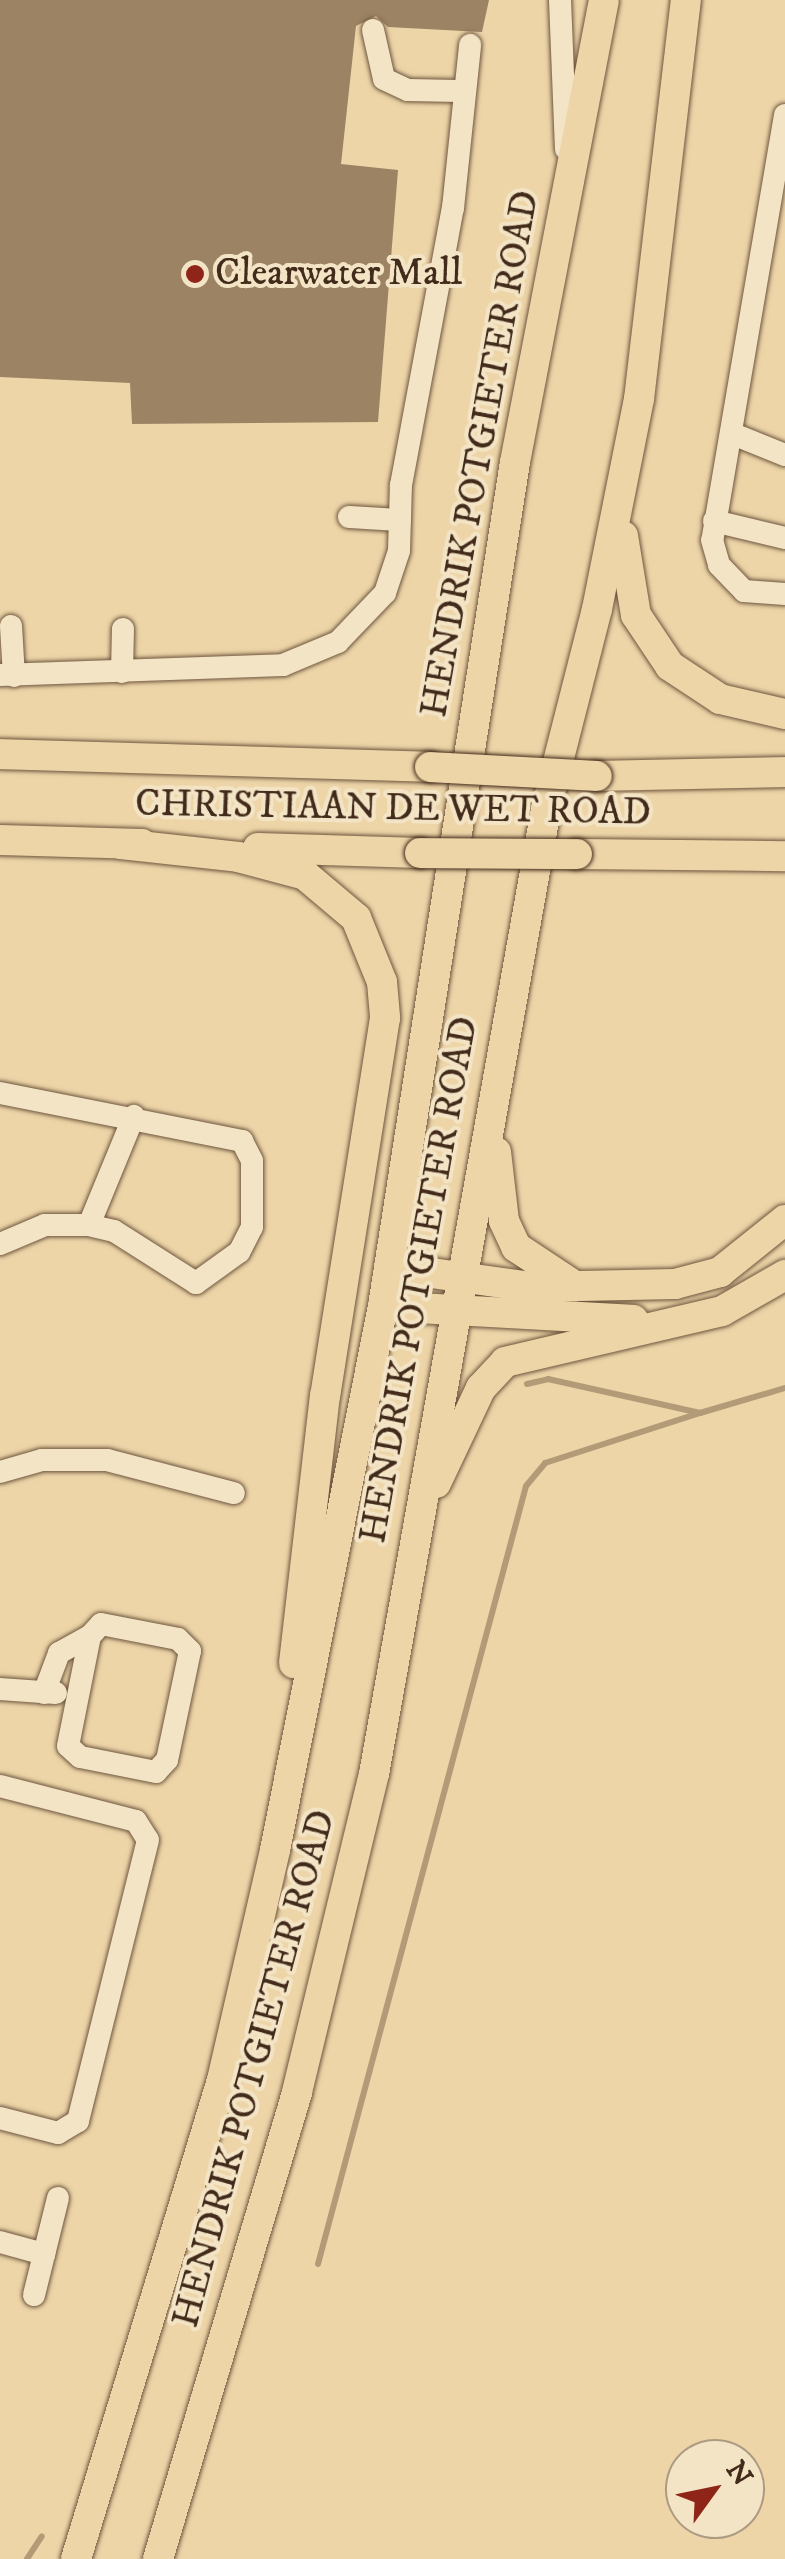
<!DOCTYPE html>
<style>
body{margin:0}
#map{position:relative;width:785px;height:2559px;overflow:hidden;background:#edd5a8;font-family:"IM FELL DW Pica",serif}
div>[style]{position:absolute}
.stream>*{height:6px;margin:-3px;padding:0 3px;transform-origin:3px;border-radius:3px;background:#b39b78}
.building>*{inset:0;background:#9b8364}
.roads{filter:drop-shadow(0 0 2px #6e563e) drop-shadow(0 0 2px #6e563e)}
.minor>*{height:22px;margin:-11px;padding:0 11px;transform-origin:11px;border-radius:11px;background:#f3e4c6}
.major>*{height:30px;margin:-15px;padding:0 15px;transform-origin:15px;border-radius:15px;background:#edd5a8}
.bridges{filter:drop-shadow(0 0 2px #432b1b) drop-shadow(0 0 2px #432b1b)}
.major-bridge>*{height:30px;margin:-15px;padding:0 15px;transform-origin:15px;border-radius:15px;background:#edd5a8}
.dots>*{width:28px;height:28px;translate:-50% -50%;box-sizing:border-box;border:5px solid #f3e4c6;border-radius:50%}
span{translate:-50% -50%;white-space:nowrap;text-align:center;line-height:1.15;-webkit-text-stroke:8px #f3e4c6;paint-order:stroke}
.poi-label{font-size:38px;color:#432b1b}
.left{translate:0 -50%;text-align:left}
.street-label{font-size:38px;color:#432b1b}
.north{position:absolute;left:665px;top:2439px;width:100px;height:100px;box-sizing:border-box;background:#f3e4c6;border:2px solid #ad9a82;border-radius:50%;rotate:57deg;font-size:28px;font-weight:700;line-height:40px;text-align:center;color:#432b1b}
.north::after{content:'';display:block;margin:auto;width:35px;height:45px;background:#8f2418;clip-path:polygon(50% 0,100% 100%,50% 72%,0 100%)}
</style>
<div id="map">
<div class="stream">
<div style="left:527px;top:1384px;width:22px;rotate:-13deg"></div>
<div style="left:548px;top:1379px;width:156px;rotate:12.6deg"></div>
<div style="left:700px;top:1413px;width:89px;rotate:-16.4deg"></div>
<div style="left:318px;top:2264px;width:805px;rotate:-75.03deg"></div>
<div style="left:526px;top:1486px;width:30px;rotate:-50deg"></div>
<div style="left:545px;top:1463px;width:163px;rotate:-17.9deg"></div>
<div style="left:27px;top:2559px;width:27px;rotate:-57deg"></div>
</div>
<div class="building">
<div style="clip-path:polygon(0 0,489px 0,482px 32px,388px 27px,376px 16px,356px 26px,341px 164px,398px 170px,378px 422px,132px 424px,130px 383px,0 377px)"></div>
</div>
<div class="roads">
<div class="minor">
<div style="left:560px;top:0;width:149px;rotate:87.7deg"></div>
<div style="left:373px;top:30px;width:50px;rotate:77.3deg"></div>
<div style="left:384px;top:79px;width:26px;rotate:25deg"></div>
<div style="left:408px;top:90px;width:51px;rotate:1.1deg"></div>
<div style="left:785px;top:115px;width:431px;rotate:99.7deg"></div>
<div style="left:712px;top:540px;width:26px;rotate:74deg"></div>
<div style="left:719px;top:565px;width:36px;rotate:46deg"></div>
<div style="left:744px;top:591px;width:41px;rotate:4.2deg"></div>
<div style="left:733px;top:434px;width:56px;rotate:22deg"></div>
<div style="left:349px;top:517px;width:51px;rotate:3.4deg"></div>
<div style="left:714px;top:521px;width:73px;rotate:13.5deg"></div>
<div style="left:11px;top:626px;width:50px;rotate:86.6deg"></div>
<div style="left:122px;top:672px;width:43px;rotate:-88.7deg"></div>
<div style="left:0;top:675px;width:283px;rotate:-2deg"></div>
<div style="left:283px;top:665px;width:60px;rotate:-22.7deg"></div>
<div style="left:338px;top:642px;width:68px;rotate:-46.2deg"></div>
<div style="left:385px;top:593px;width:44px;rotate:-71.6deg"></div>
<div style="left:399px;top:551px;width:66px;rotate:-88.3deg"></div>
<div style="left:401px;top:485px;width:282px;rotate:-79.4deg"></div>
<div style="left:453px;top:208px;width:164px;rotate:-84deg"></div>
<div style="left:0;top:1093px;width:247px;rotate:11.2deg"></div>
<div style="left:242px;top:1141px;width:22px;rotate:63deg"></div>
<div style="left:252px;top:1161px;width:66px;rotate:90deg"></div>
<div style="left:252px;top:1227px;width:28px;rotate:117deg"></div>
<div style="left:239px;top:1252px;width:53px;rotate:144.2deg"></div>
<div style="left:196px;top:1283px;width:97px;rotate:-147.6deg"></div>
<div style="left:114px;top:1231px;width:26px;rotate:-167deg"></div>
<div style="left:89px;top:1225px;width:44px;rotate:180deg"></div>
<div style="left:45px;top:1225px;width:49px;rotate:157.1deg"></div>
<div style="left:89px;top:1225px;width:118px;rotate:-67.6deg"></div>
<div style="left:0;top:1472px;width:44px;rotate:-15.9deg"></div>
<div style="left:42px;top:1460px;width:65px"></div>
<div style="left:107px;top:1460px;width:131px;rotate:14.6deg"></div>
<div style="left:101px;top:1624px;width:78px;rotate:11deg"></div>
<div style="left:178px;top:1639px;width:17px;rotate:45deg"></div>
<div style="left:190px;top:1651px;width:111px;rotate:101.9deg"></div>
<div style="left:167px;top:1760px;width:16px;rotate:133deg"></div>
<div style="left:156px;top:1772px;width:77px;rotate:-168.8deg"></div>
<div style="left:80px;top:1757px;width:16px;rotate:-137deg"></div>
<div style="left:68px;top:1746px;width:112px;rotate:-78.7deg"></div>
<div style="left:90px;top:1636px;width:16px;rotate:-47deg"></div>
<div style="left:0;top:1689px;width:56px;rotate:4.1deg"></div>
<div style="left:44px;top:1693px;width:43px;rotate:-69.4deg"></div>
<div style="left:59px;top:1653px;width:35px;rotate:-29deg"></div>
<div style="left:0;top:1786px;width:140px;rotate:14.4deg"></div>
<div style="left:136px;top:1821px;width:22px;rotate:58deg"></div>
<div style="left:148px;top:1840px;width:290px;rotate:104deg"></div>
<div style="left:78px;top:2121px;width:23px;rotate:149deg"></div>
<div style="left:58px;top:2133px;width:60px;rotate:-165.5deg"></div>
<div style="left:0;top:2242px;width:46px;rotate:15.3deg"></div>
<div style="left:34px;top:2295px;width:100px;rotate:-76.1deg"></div>
</div>
<div class="major">
<div style="left:623px;top:536px;width:80px;rotate:80.7deg"></div>
<div style="left:636px;top:615px;width:61px;rotate:56.3deg"></div>
<div style="left:670px;top:666px;width:60px;rotate:33.4deg"></div>
<div style="left:720px;top:699px;width:67px;rotate:13deg"></div>
<div style="left:0;top:754px;width:430px;rotate:1.7deg"></div>
<div style="left:597px;top:776px;width:188px;rotate:-1.2deg"></div>
<div style="left:0;top:840px;width:142px;rotate:1.6deg"></div>
<div style="left:121px;top:844px;width:118px;rotate:6.3deg"></div>
<div style="left:238px;top:857px;width:69px;rotate:15deg"></div>
<div style="left:305px;top:875px;width:67px;rotate:40.1deg"></div>
<div style="left:356px;top:918px;width:69px;rotate:67.9deg"></div>
<div style="left:382px;top:982px;width:36px;rotate:85deg"></div>
<div style="left:385px;top:1018px;width:382px;rotate:99deg"></div>
<div style="left:325px;top:1395px;width:270px;rotate:96.6deg"></div>
<div style="left:258px;top:848px;width:162px;rotate:1.8deg"></div>
<div style="left:577px;top:854px;width:208px;rotate:0.6deg"></div>
<div style="left:496px;top:1152px;width:69px;rotate:83.4deg"></div>
<div style="left:504px;top:1221px;width:29px;rotate:65deg"></div>
<div style="left:516px;top:1247px;width:71px;rotate:33.5deg"></div>
<div style="left:389px;top:1267px;width:144px;rotate:8deg"></div>
<div style="left:532px;top:1287px;width:143px;rotate:-1.2deg"></div>
<div style="left:675px;top:1284px;width:47px;rotate:-14.9deg"></div>
<div style="left:720px;top:1272px;width:83px;rotate:-38.7deg"></div>
<div style="left:383px;top:1306px;width:251px;rotate:3.2deg"></div>
<div style="left:436px;top:1483px;width:105px;rotate:-64.7deg"></div>
<div style="left:481px;top:1388px;width:35px;rotate:-47deg"></div>
<div style="left:505px;top:1362px;width:223px;rotate:-13.2deg"></div>
<div style="left:722px;top:1311px;width:73px;rotate:-29.7deg"></div>
<div style="left:76px;top:2559px;width:501px;rotate:-73.05deg"></div>
<div style="left:222px;top:2080px;width:236px;rotate:-77deg"></div>
<div style="left:275px;top:1850px;width:555px;rotate:-78.77deg"></div>
<div style="left:383px;top:1306px;width:854px;rotate:-81.11deg"></div>
<div style="left:515px;top:462px;width:470px;rotate:-79.1deg"></div>
<div style="left:158px;top:2559px;width:487px;rotate:-73.4deg"></div>
<div style="left:297px;top:2092px;width:327px;rotate:-76.4deg"></div>
<div style="left:374px;top:1774px;width:980px;rotate:-79.89deg"></div>
<div style="left:546px;top:809px;width:206px;rotate:-75.7deg"></div>
<div style="left:597px;top:609px;width:214px;rotate:-78.7deg"></div>
<div style="left:639px;top:399px;width:402px;rotate:-83.3deg"></div>
</div>
</div>
<div class="bridges">
<div class="major-bridge">
<div style="left:430px;top:767px;width:167px;rotate:3.1deg"></div>
<div style="left:420px;top:853px;width:157px;rotate:0.4deg"></div>
</div>
</div>
<div class="dots">
<div style="left:195px;top:274px;background:#8f2418"></div>
</div>
<div class="poi-label">
<span class="left" style="left:215px;top:274px">Clearwater Mall</span>
</div>
<div class="street-label">
<span style="left:481px;top:454px;rotate:-80deg">HENDRIK POTGIETER ROAD</span>
<span style="left:393px;top:809px;rotate:1deg">CHRISTIAAN DE WET ROAD</span>
<span style="left:420px;top:1280px;rotate:-80deg">HENDRIK POTGIETER ROAD</span>
<span style="left:255px;top:2069px;rotate:-75deg">HENDRIK POTGIETER ROAD</span>
</div>
<div class="north">N</div>
</div>
